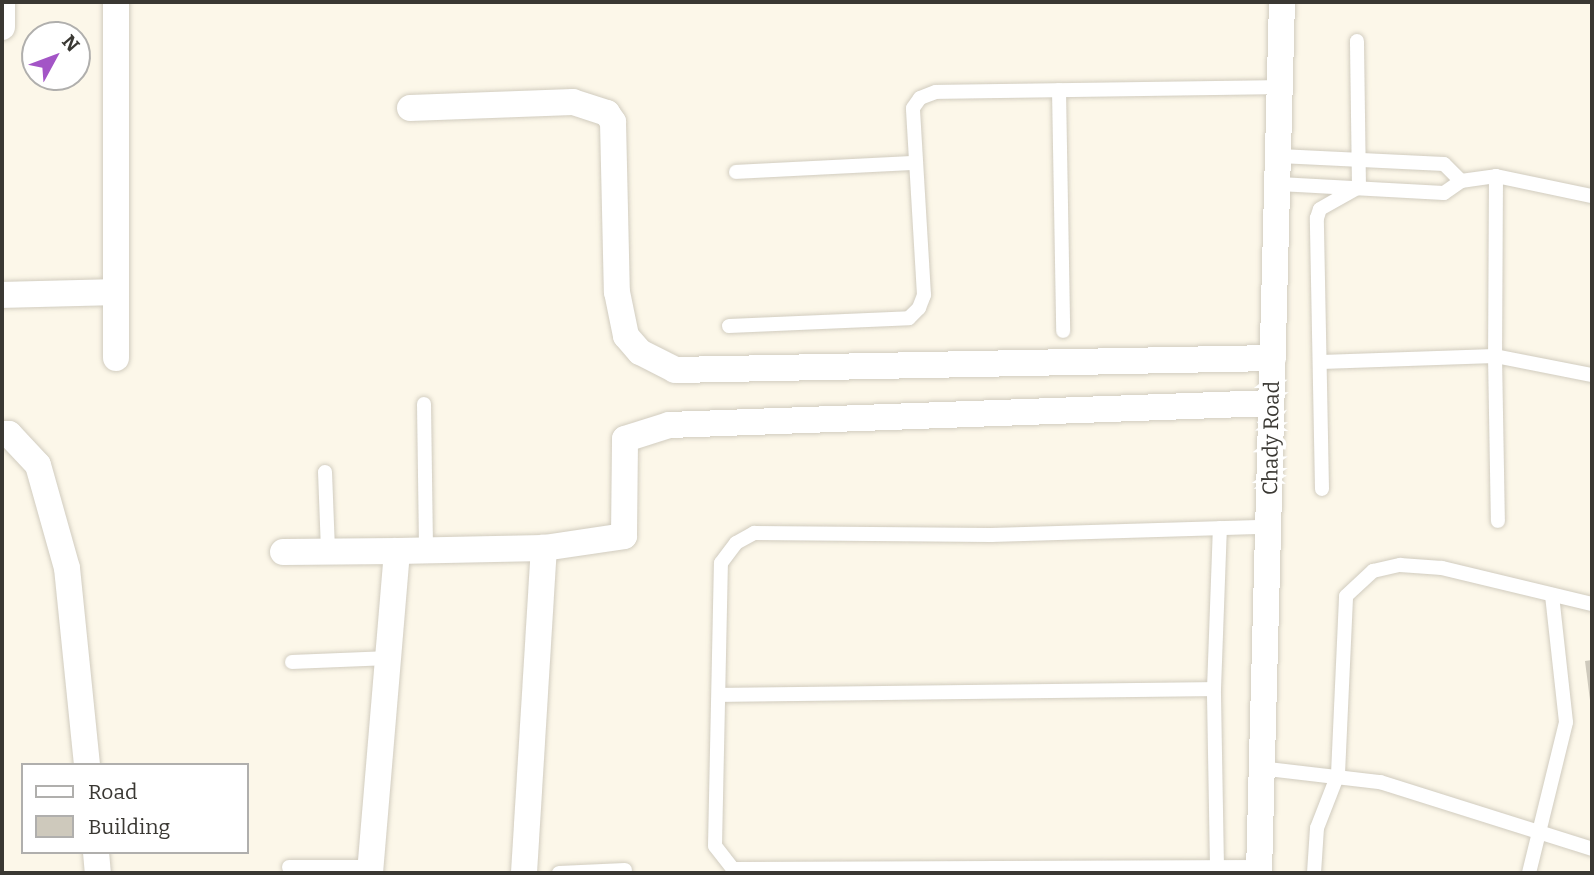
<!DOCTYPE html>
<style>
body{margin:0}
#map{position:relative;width:1594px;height:875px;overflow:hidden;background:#fcf7e9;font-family:Bitter,serif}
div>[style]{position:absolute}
.building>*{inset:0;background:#cec9bc}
.roads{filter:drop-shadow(0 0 2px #d1ccbf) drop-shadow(0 0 2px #d1ccbf)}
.service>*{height:14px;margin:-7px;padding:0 7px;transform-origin:7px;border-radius:7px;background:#fff}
.minor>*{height:26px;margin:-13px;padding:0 13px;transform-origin:13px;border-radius:13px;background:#fff}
span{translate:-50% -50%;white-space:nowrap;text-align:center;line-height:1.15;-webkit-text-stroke:7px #fff;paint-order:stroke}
.street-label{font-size:21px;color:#3a3833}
.frame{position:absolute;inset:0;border:4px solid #3a3833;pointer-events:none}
.legend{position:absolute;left:21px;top:763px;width:228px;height:91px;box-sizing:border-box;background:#fff;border:2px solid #b0afad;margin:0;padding:9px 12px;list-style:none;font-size:21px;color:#3a3833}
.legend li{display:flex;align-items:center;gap:14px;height:35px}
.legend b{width:35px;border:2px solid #b0afad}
.north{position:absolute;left:21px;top:21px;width:70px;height:70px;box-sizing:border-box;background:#fff;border:2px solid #b0afad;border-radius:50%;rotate:49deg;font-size:19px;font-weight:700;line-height:28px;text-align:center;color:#3a3833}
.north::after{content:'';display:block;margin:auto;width:24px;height:32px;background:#a355c6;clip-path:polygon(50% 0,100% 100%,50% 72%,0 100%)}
</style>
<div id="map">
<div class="building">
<div style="clip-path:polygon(1592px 660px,1592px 708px,1591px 708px,1585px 661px)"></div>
</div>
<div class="roads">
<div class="service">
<div style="left:1059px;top:90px;width:241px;rotate:89deg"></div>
<div style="left:736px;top:172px;width:179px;rotate:-2.9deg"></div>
<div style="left:1496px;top:176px;width:180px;rotate:90.3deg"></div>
<div style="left:1495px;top:356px;width:99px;rotate:11.1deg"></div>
<div style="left:1461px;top:181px;width:35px;rotate:-8deg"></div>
<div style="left:1496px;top:176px;width:98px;rotate:11.8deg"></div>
<div style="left:1279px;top:184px;width:165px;rotate:3.1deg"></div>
<div style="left:1444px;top:193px;width:21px;rotate:-35deg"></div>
<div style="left:1461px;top:181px;width:24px;rotate:-135deg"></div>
<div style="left:1444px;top:164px;width:165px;rotate:-177.2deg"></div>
<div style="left:729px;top:326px;width:180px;rotate:-2.5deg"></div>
<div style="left:909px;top:318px;width:14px;rotate:-45deg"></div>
<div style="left:919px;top:308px;width:14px;rotate:-69deg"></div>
<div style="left:924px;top:295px;width:187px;rotate:-93.4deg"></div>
<div style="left:913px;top:108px;width:12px;rotate:-55deg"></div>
<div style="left:920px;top:98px;width:17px;rotate:-21deg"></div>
<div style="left:936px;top:92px;width:344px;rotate:-0.8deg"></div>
<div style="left:1321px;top:362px;width:174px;rotate:-2deg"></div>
<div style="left:1495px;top:356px;width:165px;rotate:89deg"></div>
<div style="left:424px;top:404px;width:146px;rotate:89.2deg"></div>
<div style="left:325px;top:472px;width:79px;rotate:87.8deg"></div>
<div style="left:1322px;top:489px;width:271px;rotate:-91.1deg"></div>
<div style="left:1317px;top:218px;width:9px;rotate:-72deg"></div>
<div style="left:1320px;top:209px;width:45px;rotate:-29.4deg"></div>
<div style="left:1359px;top:187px;width:146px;rotate:-90.8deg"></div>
<div style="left:292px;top:662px;width:97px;rotate:-2.4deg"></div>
<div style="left:720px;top:695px;width:494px;rotate:-0.7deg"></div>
<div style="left:1260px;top:768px;width:121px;rotate:6.7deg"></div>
<div style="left:1380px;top:782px;width:222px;rotate:17.5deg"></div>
<div style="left:289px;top:867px;width:82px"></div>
<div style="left:1217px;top:867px;width:178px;rotate:-91deg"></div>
<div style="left:1214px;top:689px;width:161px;rotate:-87.9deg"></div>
<div style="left:1259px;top:867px;width:526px;rotate:179.78deg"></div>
<div style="left:733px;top:869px;width:29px;rotate:-128deg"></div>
<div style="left:715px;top:846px;width:283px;rotate:-88.8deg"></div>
<div style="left:721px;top:563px;width:25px;rotate:-53deg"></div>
<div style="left:736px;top:543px;width:21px;rotate:-29deg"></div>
<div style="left:754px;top:533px;width:237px;rotate:0.5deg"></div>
<div style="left:991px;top:535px;width:277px;rotate:-1.7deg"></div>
<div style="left:559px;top:873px;width:66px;rotate:-2.6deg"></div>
<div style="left:1314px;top:873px;width:45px;rotate:-86.2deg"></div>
<div style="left:1317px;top:828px;width:58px;rotate:-68.7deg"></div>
<div style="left:1338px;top:774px;width:178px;rotate:-87.4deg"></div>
<div style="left:1346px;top:596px;width:37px;rotate:-43deg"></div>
<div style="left:1373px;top:571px;width:28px;rotate:-13deg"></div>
<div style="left:1400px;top:565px;width:42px;rotate:4.1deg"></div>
<div style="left:1442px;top:568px;width:154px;rotate:13.5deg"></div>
<div style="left:1529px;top:873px;width:155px;rotate:-76.2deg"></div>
<div style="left:1566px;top:722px;width:128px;rotate:-96.3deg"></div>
</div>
<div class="minor">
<div style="left:2px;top:27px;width:25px;rotate:-90deg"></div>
<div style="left:410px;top:108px;width:163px;rotate:-2.1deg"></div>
<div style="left:573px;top:102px;width:36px;rotate:18deg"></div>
<div style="left:607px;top:113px;width:11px;rotate:56deg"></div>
<div style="left:613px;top:122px;width:170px;rotate:88.7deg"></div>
<div style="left:617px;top:292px;width:45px;rotate:78.4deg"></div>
<div style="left:626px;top:336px;width:21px;rotate:49deg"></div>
<div style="left:640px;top:352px;width:39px;rotate:27deg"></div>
<div style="left:675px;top:370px;width:598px;rotate:-1.15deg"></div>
<div style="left:2px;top:295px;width:114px;rotate:-1.5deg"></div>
<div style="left:116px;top:358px;width:356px;rotate:-90deg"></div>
<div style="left:2px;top:434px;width:7px"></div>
<div style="left:9px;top:434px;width:42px;rotate:46.9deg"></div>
<div style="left:38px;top:465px;width:107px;rotate:74.3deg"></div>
<div style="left:67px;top:568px;width:198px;rotate:84.2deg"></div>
<div style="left:283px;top:552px;width:114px;rotate:-0.5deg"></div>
<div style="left:96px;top:852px;width:21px;rotate:85deg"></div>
<div style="left:370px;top:873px;width:323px;rotate:-85.2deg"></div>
<div style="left:397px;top:551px;width:147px;rotate:-1.2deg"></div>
<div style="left:544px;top:548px;width:81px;rotate:-8.5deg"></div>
<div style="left:624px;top:536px;width:97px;rotate:-89.4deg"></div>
<div style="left:625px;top:439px;width:46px;rotate:-17.7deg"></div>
<div style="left:669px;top:425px;width:602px;rotate:-2.09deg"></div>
<div style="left:524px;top:873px;width:326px;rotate:-86.5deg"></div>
<div style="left:1259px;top:873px;width:871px;rotate:-88.49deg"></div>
</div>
</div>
<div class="street-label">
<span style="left:1271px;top:438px;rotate:-89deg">Chady Road</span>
</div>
<div class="frame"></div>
<ul class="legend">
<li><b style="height:9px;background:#fff"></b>Road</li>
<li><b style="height:19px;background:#cec9bc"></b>Building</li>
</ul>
<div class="north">N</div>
</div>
